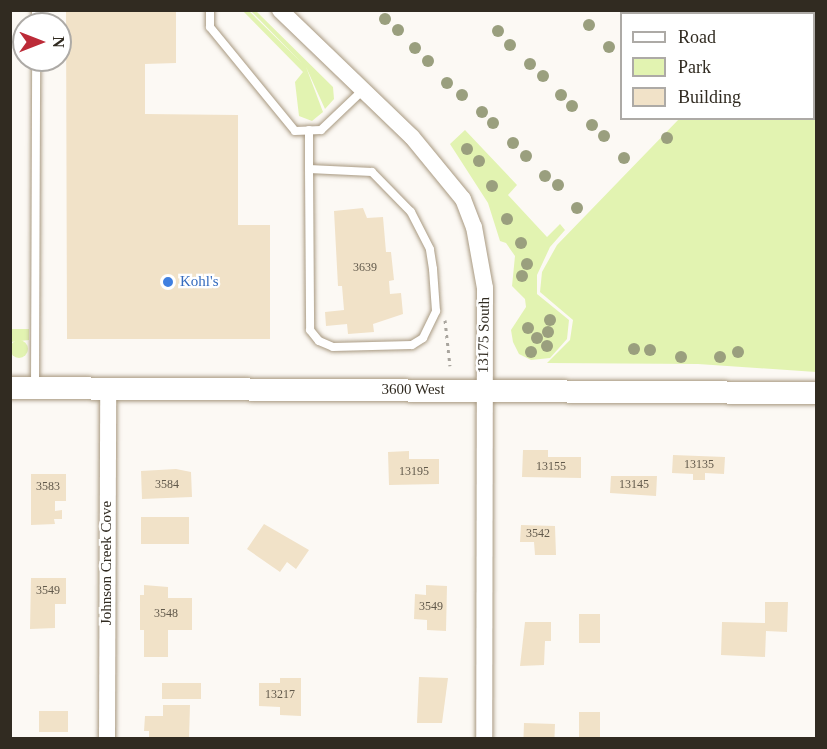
<!DOCTYPE html>
<style>
body{margin:0}
#map{position:relative;width:827px;height:749px;overflow:hidden;background:#fcf9f4;font-family:"Times New Roman",serif}
div>[style]{position:absolute}
.green>*{inset:0;background:#e2f3b1}
.round{border-radius:50%}
.building>*{inset:0;background:#f1e2c8;transform-origin:0 0}
.path>*{height:3px;margin-top:-1.5px;transform-origin:0;background:repeating-linear-gradient(90deg,#a9a59e 0 3px,transparent 0 7.5px)}
.roads{filter:drop-shadow(0 0 2px #a89981) drop-shadow(0 0 2px #a89981)}
.service>*{height:8px;margin:-4px;padding:0 4px;transform-origin:4px;border-radius:4px;background:#fff}
.minor>*{height:16px;margin:-8px;padding:0 8px;transform-origin:8px;border-radius:8px;background:#fff}
.secondary>*{height:22px;margin:-11px;padding:0 11px;transform-origin:11px;border-radius:11px;background:#fff}
.trees>*{width:12px;height:12px;margin:-6px;border-radius:50%;background:#9a9f7e}
.dots>*{width:16px;height:16px;translate:-50% -50%;box-sizing:border-box;border:3px solid #fff;border-radius:50%}
span{translate:-50% -50%;white-space:nowrap;text-align:center;line-height:1.15;-webkit-text-stroke:4.5px #fff;paint-order:stroke}
.number-label{font-size:12px;color:#61594b}
.number-label span{-webkit-text-stroke-width:0}
.shop-label{font-size:15px;color:#366cbe}
.left{translate:0 -50%;text-align:left}
.street-label{font-size:15px;color:#312b21}
.frame{position:absolute;inset:0;border:12px solid #312b21;pointer-events:none}
.legend{position:absolute;left:620px;top:12px;width:195px;height:108px;box-sizing:border-box;background:#fff;border:2px solid #adaaa6;margin:0;padding:8px 10px;list-style:none;font-size:18px;color:#312b21}
.legend li{display:flex;align-items:center;gap:12px;height:30px}
.legend b{width:30px;border:2px solid #adaaa6}
.north{position:absolute;left:12px;top:12px;width:60px;height:60px;box-sizing:border-box;background:#fff;border:2px solid #adaaa6;border-radius:50%;rotate:90deg;font-size:16px;font-weight:700;line-height:24px;text-align:center;color:#312b21}
.north::after{content:'';display:block;margin:auto;width:21px;height:27px;background:#bc2b38;clip-path:polygon(50% 0,100% 100%,50% 72%,0 100%)}
</style>
<div id="map">
<div class="green">
<div style="clip-path:polygon(243px 11px,249px 11px,302px 63px,251px 11px,256px 11px,333px 87px,334px 99px,325px 109px,306px 67px,323px 112px,312px 121px,299px 116px,295px 82px,303px 72px)"></div>
<div style="clip-path:polygon(680px 11px,816px 11px,816px 372px,698px 364px,547px 363px,570px 340px,573px 320px,540px 292px,542px 272px,557px 245px,679px 119px,814px 118px,814px 14px)"></div>
<div style="clip-path:polygon(465px 130px,517px 185px,508px 195px,547px 237px,560px 224px,565px 230px,550px 247px,537px 275px,537px 294px,569px 320px,567px 339px,550px 358px,531px 360px,519px 354px,513px 342px,511px 330px,526px 307px,525px 299px,512px 286px,515px 256px,506px 243px,500px 241px,488px 203px,450px 144px)"></div>
<div style="clip-path:polygon(11px 329px,29px 329px,29px 340px,11px 342px)"></div>
<div class="round" style="left:10px;top:340px;width:18px;height:18px"></div>
</div>
<div class="building">
<div style="clip-path:polygon(66px 10px,176px 10px,176px 63px,145px 64px,145px 114px,238px 115px,238px 225px,270px 225px,270px 339px,67px 339px)"></div>
<div style="clip-path:polygon(363px 208px,367px 218px,383px 217px,386px 252px,391px 252px,394px 280px,389px 281px,390px 294px,401px 293px,403px 314px,373px 324px,374px 332px,348px 334px,347px 324px,326px 326px,325px 312px,344px 310px,342px 286px,338px 286px,334px 211px)"></div>
<div style="clip-path:polygon(523px 450px,548px 450px,548px 457px,581px 457px,581px 478px,522px 477px)"></div>
<div style="clip-path:polygon(409px 451px,409px 459px,439px 459px,439px 484px,389px 485px,388px 452px)"></div>
<div style="clip-path:polygon(673px 455px,725px 457px,724px 474px,705px 473px,705px 480px,693px 480px,693px 474px,672px 473px)"></div>
<div style="clip-path:polygon(176px 469px,191px 472px,192px 497px,142px 499px,141px 471px)"></div>
<div style="clip-path:polygon(31px 474px,66px 474px,66px 501px,55px 501px,55px 511px,62px 510px,62px 519px,54px 519px,55px 524px,31px 525px)"></div>
<div style="clip-path:polygon(611px 476px,657px 476px,656px 496px,610px 493px)"></div>
<div style="left:141px;top:517px;width:48px;height:27px"></div>
<div style="clip-path:polygon(264px 524px,309px 550px,296px 569px,287px 562px,280px 572px,247px 549px)"></div>
<div style="clip-path:polygon(521px 525px,555px 526px,556px 555px,535px 555px,534px 542px,520px 542px)"></div>
<div style="clip-path:polygon(31px 578px,66px 578px,66px 604px,55px 604px,55px 628px,30px 629px)"></div>
<div style="clip-path:polygon(144px 585px,168px 587px,168px 598px,192px 598px,192px 630px,168px 630px,168px 657px,144px 657px,144px 630px,140px 630px,140px 595px,144px 595px)"></div>
<div style="clip-path:polygon(426px 585px,447px 586px,446px 631px,427px 630px,427px 620px,414px 619px,415px 594px,426px 595px)"></div>
<div style="clip-path:polygon(765px 602px,788px 602px,787px 632px,766px 631px,765px 657px,721px 655px,722px 622px,765px 623px)"></div>
<div style="left:579px;top:614px;width:21px;height:29px"></div>
<div style="clip-path:polygon(525px 622px,551px 622px,551px 641px,545px 641px,544px 665px,520px 666px)"></div>
<div style="clip-path:polygon(419px 677px,448px 678px,442px 723px,417px 723px)"></div>
<div style="clip-path:polygon(280px 678px,301px 678px,301px 716px,280px 715px,280px 707px,259px 706px,259px 683px,280px 683px)"></div>
<div style="left:162px;top:683px;width:39px;height:16px"></div>
<div style="clip-path:polygon(163px 705px,190px 705px,189px 738px,149px 738px,149px 731px,144px 731px,145px 716px,163px 716px)"></div>
<div style="left:68px;top:711px;width:21px;height:29px;rotate:90deg"></div>
<div style="left:579px;top:712px;width:21px;height:26px"></div>
<div style="left:524px;top:723px;width:31px;height:15px;rotate:2deg"></div>
</div>
<div class="path">
<div style="left:689px;top:10px;width:4px;rotate:63deg"></div>
<div style="left:445px;top:320px;width:46px;rotate:83.8deg"></div>
</div>
<div class="roads">
<div class="service">
<div style="left:210px;top:10px;width:17px;rotate:90deg"></div>
<div style="left:210px;top:27px;width:134px;rotate:50.7deg"></div>
<div style="left:295px;top:131px;width:26px;rotate:-2deg"></div>
<div style="left:321px;top:130px;width:58px;rotate:-43.6deg"></div>
<div style="left:36px;top:24px;width:14px;rotate:-90deg"></div>
<div style="left:309px;top:130px;width:39px;rotate:90deg"></div>
<div style="left:309px;top:169px;width:161px;rotate:89.6deg"></div>
<div style="left:310px;top:330px;width:14px;rotate:51deg"></div>
<div style="left:319px;top:341px;width:15px;rotate:23deg"></div>
<div style="left:333px;top:347px;width:79px;rotate:-1.5deg"></div>
<div style="left:412px;top:345px;width:13px;rotate:-32deg"></div>
<div style="left:423px;top:338px;width:30px;rotate:-64deg"></div>
<div style="left:436px;top:311px;width:42px;rotate:-94.1deg"></div>
<div style="left:433px;top:269px;width:20px;rotate:-99deg"></div>
<div style="left:430px;top:249px;width:42px;rotate:-117.2deg"></div>
<div style="left:411px;top:212px;width:56px;rotate:-134.3deg"></div>
<div style="left:372px;top:172px;width:63px;rotate:-177.3deg"></div>
<div style="left:35px;top:387px;width:327px;rotate:-89.8deg"></div>
</div>
<div class="minor">
<div style="left:280px;top:10px;width:183px;rotate:43.9deg"></div>
<div style="left:412px;top:137px;width:80px;rotate:50.6deg"></div>
<div style="left:463px;top:199px;width:30px;rotate:69deg"></div>
<div style="left:474px;top:227px;width:62px;rotate:79.8deg"></div>
<div style="left:485px;top:288px;width:450px;rotate:90.1deg"></div>
<div style="left:107px;top:738px;width:350px;rotate:-89.8deg"></div>
</div>
<div class="secondary">
<div style="left:10px;top:388px;width:806px;rotate:0.36deg"></div>
</div>
</div>
<div class="trees">
<div style="left:385px;top:19px"></div>
<div style="left:589px;top:25px"></div>
<div style="left:398px;top:30px"></div>
<div style="left:498px;top:31px"></div>
<div style="left:510px;top:45px"></div>
<div style="left:609px;top:47px"></div>
<div style="left:415px;top:48px"></div>
<div style="left:428px;top:61px"></div>
<div style="left:530px;top:64px"></div>
<div style="left:543px;top:76px"></div>
<div style="left:447px;top:83px"></div>
<div style="left:462px;top:95px"></div>
<div style="left:561px;top:95px"></div>
<div style="left:572px;top:106px"></div>
<div style="left:482px;top:112px"></div>
<div style="left:493px;top:123px"></div>
<div style="left:592px;top:125px"></div>
<div style="left:604px;top:136px"></div>
<div style="left:667px;top:138px"></div>
<div style="left:513px;top:143px"></div>
<div style="left:467px;top:149px"></div>
<div style="left:526px;top:156px"></div>
<div style="left:624px;top:158px"></div>
<div style="left:479px;top:161px"></div>
<div style="left:545px;top:176px"></div>
<div style="left:558px;top:185px"></div>
<div style="left:492px;top:186px"></div>
<div style="left:577px;top:208px"></div>
<div style="left:507px;top:219px"></div>
<div style="left:521px;top:243px"></div>
<div style="left:527px;top:264px"></div>
<div style="left:522px;top:276px"></div>
<div style="left:550px;top:320px"></div>
<div style="left:528px;top:328px"></div>
<div style="left:548px;top:332px"></div>
<div style="left:537px;top:338px"></div>
<div style="left:547px;top:346px"></div>
<div style="left:634px;top:349px"></div>
<div style="left:650px;top:350px"></div>
<div style="left:531px;top:352px"></div>
<div style="left:738px;top:352px"></div>
<div style="left:681px;top:357px"></div>
<div style="left:720px;top:357px"></div>
</div>
<div class="dots">
<div style="left:168px;top:282px;background:#3f7fe0"></div>
</div>
<div class="number-label">
<span style="left:365px;top:268px">3639</span>
<span style="left:699px;top:465px">13135</span>
<span style="left:551px;top:467px">13155</span>
<span style="left:414px;top:472px">13195</span>
<span style="left:167px;top:485px">3584</span>
<span style="left:634px;top:485px">13145</span>
<span style="left:48px;top:487px">3583</span>
<span style="left:538px;top:534px">3542</span>
<span style="left:48px;top:591px">3549</span>
<span style="left:431px;top:607px">3549</span>
<span style="left:166px;top:614px">3548</span>
<span style="left:280px;top:695px">13217</span>
</div>
<div class="shop-label">
<span class="left" style="left:180px;top:282px">Kohl's</span>
</div>
<div class="street-label">
<span style="left:484px;top:335px;rotate:-89deg">13175 South</span>
<span style="left:413px;top:390px">3600 West</span>
<span style="left:107px;top:563px;rotate:-90deg">Johnson Creek Cove</span>
</div>
<div class="frame"></div>
<ul class="legend">
<li><b style="height:8px;background:#fff"></b>Road</li>
<li><b style="height:16px;background:#e2f3b1"></b>Park</li>
<li><b style="height:16px;background:#f1e2c8"></b>Building</li>
</ul>
<div class="north">N</div>
</div>
